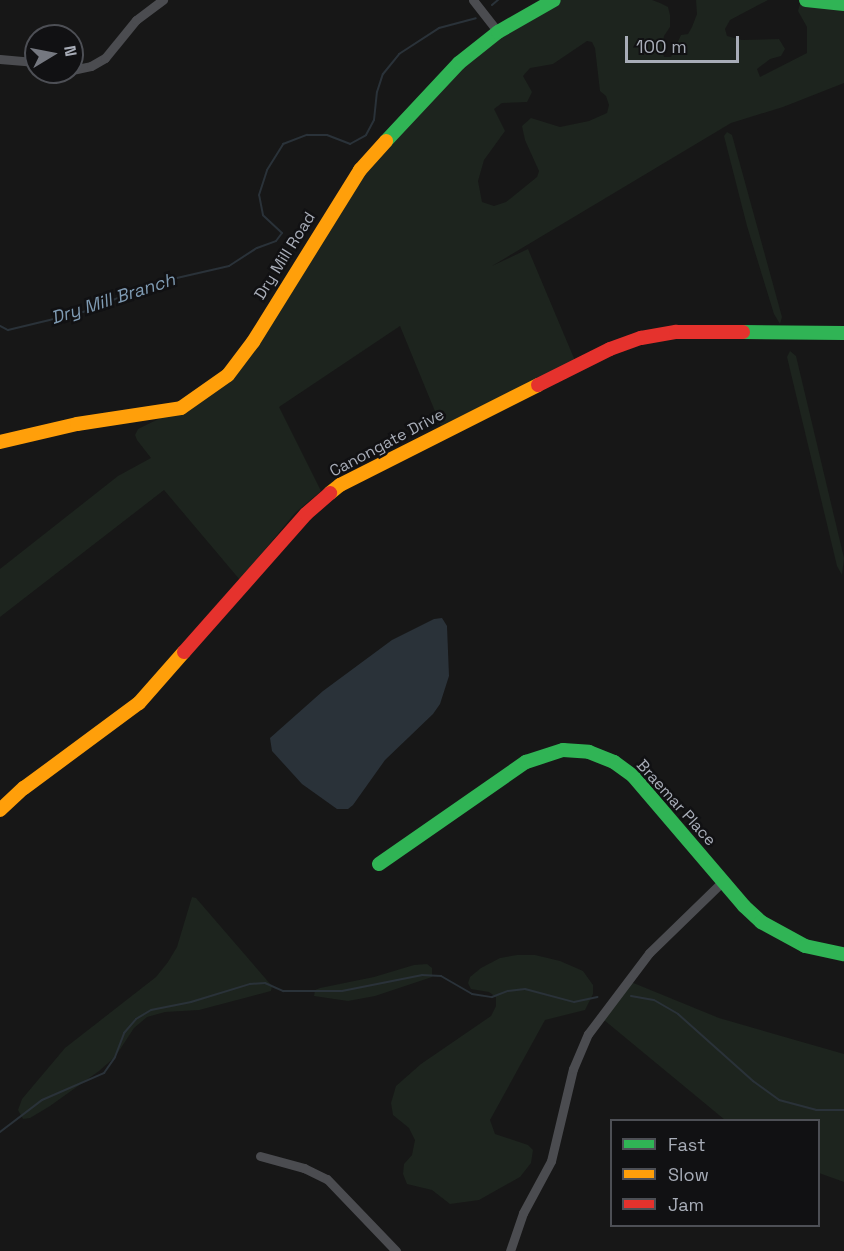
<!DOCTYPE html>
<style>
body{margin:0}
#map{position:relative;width:844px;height:1251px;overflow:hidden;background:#171717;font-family:"Space Grotesk",sans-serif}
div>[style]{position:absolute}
.green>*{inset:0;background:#1d241e}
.water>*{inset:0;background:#2a3239}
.stream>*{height:2px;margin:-1px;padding:0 1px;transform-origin:1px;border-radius:1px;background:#2a3239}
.street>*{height:9px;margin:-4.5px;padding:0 4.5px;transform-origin:4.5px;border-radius:4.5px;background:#4b4c50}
.fast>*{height:14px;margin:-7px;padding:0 7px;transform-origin:7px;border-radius:7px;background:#30b455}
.slow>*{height:14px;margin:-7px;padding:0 7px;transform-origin:7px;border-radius:7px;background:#ff9f0a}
.jam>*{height:14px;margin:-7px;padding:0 7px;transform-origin:7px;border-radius:7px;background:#e5322d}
span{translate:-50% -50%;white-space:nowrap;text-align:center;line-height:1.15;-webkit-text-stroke:5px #111113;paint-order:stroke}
.street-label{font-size:16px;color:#a8adb8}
.water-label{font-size:18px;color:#7f9bb3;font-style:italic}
.legend{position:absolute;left:610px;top:1119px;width:210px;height:108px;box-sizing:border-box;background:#111113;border:2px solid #4d4f55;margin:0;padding:8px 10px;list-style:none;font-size:18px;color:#a8adb8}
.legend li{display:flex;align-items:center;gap:12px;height:30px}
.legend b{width:30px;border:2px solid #4d4f55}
.north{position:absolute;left:24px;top:24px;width:60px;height:60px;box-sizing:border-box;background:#111113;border:2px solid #4d4f55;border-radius:50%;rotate:80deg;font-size:16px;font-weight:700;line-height:24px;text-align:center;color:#a8adb8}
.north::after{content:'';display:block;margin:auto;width:21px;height:27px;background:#757880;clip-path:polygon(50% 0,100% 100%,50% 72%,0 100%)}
.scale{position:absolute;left:625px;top:36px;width:114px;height:27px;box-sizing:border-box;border:3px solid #a8adb8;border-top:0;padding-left:8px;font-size:18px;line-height:21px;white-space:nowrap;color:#a8adb8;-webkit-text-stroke:4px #111113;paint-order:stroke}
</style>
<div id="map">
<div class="green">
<div style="clip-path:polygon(evenodd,554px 0,652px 0,660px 3px,668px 7px,670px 15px,670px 27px,664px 36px,662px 49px,664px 57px,671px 57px,681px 35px,688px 34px,692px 27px,697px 14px,696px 0,768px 0,730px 20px,725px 29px,727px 36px,742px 40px,779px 39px,785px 49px,781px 56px,770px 59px,757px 69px,760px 77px,807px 53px,807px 27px,798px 11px,801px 0,844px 4px,844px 83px,783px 107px,731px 123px,492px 266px,528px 249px,576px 363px,441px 426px,400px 326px,279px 407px,321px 491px,295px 513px,240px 580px,164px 490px,0 617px,0 569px,118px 476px,151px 458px,137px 440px,135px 435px,138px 429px,181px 408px,228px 375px,360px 170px,459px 63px,554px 0,587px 41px,592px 42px,595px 48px,600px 91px,606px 96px,609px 105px,607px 113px,589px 121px,560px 127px,531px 118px,522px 126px,525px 140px,539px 171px,537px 177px,506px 202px,494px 206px,482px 202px,478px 181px,484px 160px,505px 131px,494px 109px,502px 103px,527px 102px,532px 92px,523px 76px,530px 68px,553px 64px,587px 41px)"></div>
<div style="clip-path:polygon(727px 132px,732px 135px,782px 317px,780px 324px,774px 314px,747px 226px,724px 136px)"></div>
<div style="clip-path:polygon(790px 351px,796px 356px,844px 558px,842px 575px,837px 566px,787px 357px)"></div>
<div style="clip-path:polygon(192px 897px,196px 898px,265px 978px,272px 986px,271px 991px,199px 1010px,165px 1012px,147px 1017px,134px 1028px,115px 1057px,99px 1071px,50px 1106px,30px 1118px,23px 1119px,18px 1110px,22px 1099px,65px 1048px,156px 977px,168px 962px,177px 947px)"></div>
<div style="clip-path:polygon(517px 955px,535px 955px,560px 961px,583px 971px,593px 985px,593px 994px,585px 1010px,545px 1020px,490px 1120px,495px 1134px,528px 1145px,533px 1150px,531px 1163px,520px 1177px,479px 1200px,450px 1204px,432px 1190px,407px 1184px,403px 1174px,404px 1164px,412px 1155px,415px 1140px,409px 1128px,393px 1115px,391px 1103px,396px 1086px,421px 1064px,491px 1016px,496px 1006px,496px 997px,489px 992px,471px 989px,468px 983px,470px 977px,481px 968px,500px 958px)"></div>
<div style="clip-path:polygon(427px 964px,432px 968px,432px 977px,375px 996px,348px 1001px,314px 996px,315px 990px,320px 988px,374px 977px,414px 965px)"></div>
<div style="clip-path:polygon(631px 982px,719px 1018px,844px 1054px,844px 1182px,819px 1173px,818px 1120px,725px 1120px,604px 1020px)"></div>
</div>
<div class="water">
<div style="clip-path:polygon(442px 618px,447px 626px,449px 676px,440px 704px,433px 714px,385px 760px,353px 805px,348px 809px,337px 809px,302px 784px,272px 751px,270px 738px,323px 691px,392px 640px,434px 619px)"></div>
</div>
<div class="stream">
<div style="left:492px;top:5px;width:8px;rotate:-40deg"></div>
<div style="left:0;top:326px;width:9px;rotate:27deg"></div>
<div style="left:8px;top:330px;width:77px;rotate:-13.5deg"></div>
<div style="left:83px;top:312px;width:78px;rotate:-21.9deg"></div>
<div style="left:155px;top:283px;width:76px;rotate:-12.9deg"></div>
<div style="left:229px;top:266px;width:33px;rotate:-33deg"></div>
<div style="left:257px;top:248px;width:20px;rotate:-20deg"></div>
<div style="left:276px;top:241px;width:10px;rotate:-53deg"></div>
<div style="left:282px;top:233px;width:26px;rotate:-137deg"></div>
<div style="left:263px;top:215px;width:20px;rotate:-101deg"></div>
<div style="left:259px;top:195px;width:26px;rotate:-72deg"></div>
<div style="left:267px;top:170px;width:31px;rotate:-58deg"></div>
<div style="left:283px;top:144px;width:26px;rotate:-21deg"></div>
<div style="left:307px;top:135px;width:20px"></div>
<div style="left:327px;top:135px;width:25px;rotate:21deg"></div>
<div style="left:350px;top:144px;width:18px;rotate:-29deg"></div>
<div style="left:366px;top:135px;width:17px;rotate:-62deg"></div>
<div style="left:374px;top:120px;width:28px;rotate:-84deg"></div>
<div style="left:377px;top:92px;width:19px;rotate:-72deg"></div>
<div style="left:383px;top:74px;width:26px;rotate:-51deg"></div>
<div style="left:399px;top:54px;width:48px;rotate:-33deg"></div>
<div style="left:439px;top:28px;width:38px;rotate:-15deg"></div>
<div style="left:631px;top:996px;width:23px;rotate:10deg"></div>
<div style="left:654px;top:1000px;width:28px;rotate:30deg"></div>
<div style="left:678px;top:1014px;width:101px;rotate:41.8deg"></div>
<div style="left:753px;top:1081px;width:32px;rotate:36deg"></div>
<div style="left:779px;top:1100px;width:38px;rotate:15deg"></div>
<div style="left:816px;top:1110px;width:28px"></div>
<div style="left:0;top:1132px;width:53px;rotate:-37.3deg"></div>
<div style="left:42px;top:1100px;width:68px;rotate:-23.5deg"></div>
<div style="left:104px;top:1073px;width:19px;rotate:-55deg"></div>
<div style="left:115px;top:1057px;width:26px;rotate:-69deg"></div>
<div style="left:124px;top:1033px;width:18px;rotate:-49deg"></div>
<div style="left:136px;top:1019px;width:17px;rotate:-31deg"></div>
<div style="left:151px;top:1010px;width:41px;rotate:-11.3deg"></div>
<div style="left:191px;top:1002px;width:62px;rotate:-17deg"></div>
<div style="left:250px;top:984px;width:15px;rotate:-4deg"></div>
<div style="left:265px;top:983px;width:20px;rotate:24deg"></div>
<div style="left:283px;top:991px;width:59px"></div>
<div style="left:342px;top:991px;width:82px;rotate:-11.3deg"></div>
<div style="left:422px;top:975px;width:19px;rotate:3deg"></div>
<div style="left:441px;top:976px;width:36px;rotate:30deg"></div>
<div style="left:472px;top:994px;width:20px;rotate:9deg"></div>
<div style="left:492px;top:997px;width:17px;rotate:-21deg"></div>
<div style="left:508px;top:991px;width:17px;rotate:-7deg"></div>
<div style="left:525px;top:989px;width:51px;rotate:14.9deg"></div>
<div style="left:574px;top:1002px;width:24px;rotate:-12deg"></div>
</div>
<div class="street">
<div style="left:473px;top:0;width:41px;rotate:52deg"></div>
<div style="left:0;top:59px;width:36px;rotate:5deg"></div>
<div style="left:72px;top:70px;width:19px;rotate:-12deg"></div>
<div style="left:91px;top:66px;width:16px;rotate:-30deg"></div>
<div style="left:105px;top:58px;width:49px;rotate:-50.8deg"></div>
<div style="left:136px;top:20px;width:34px;rotate:-37deg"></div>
<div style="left:260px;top:1156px;width:46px;rotate:15.3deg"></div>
<div style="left:304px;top:1168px;width:25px;rotate:26deg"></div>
<div style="left:327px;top:1179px;width:100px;rotate:46.2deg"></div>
<div style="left:510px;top:1251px;width:40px;rotate:-71.1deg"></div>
<div style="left:523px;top:1213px;width:59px;rotate:-61.7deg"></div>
<div style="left:551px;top:1161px;width:95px;rotate:-76.6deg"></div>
<div style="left:573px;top:1069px;width:38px;rotate:-67deg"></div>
<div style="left:588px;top:1034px;width:101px;rotate:-53deg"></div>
<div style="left:649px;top:953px;width:103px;rotate:-44.2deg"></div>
</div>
<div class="fast">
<div style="left:806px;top:0;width:38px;rotate:6deg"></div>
<div style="left:386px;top:141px;width:107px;rotate:-46.9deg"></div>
<div style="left:459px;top:63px;width:50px;rotate:-38.5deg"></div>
<div style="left:498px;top:32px;width:64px;rotate:-29.7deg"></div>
<div style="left:743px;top:332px;width:101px;rotate:0.6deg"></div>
<div style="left:379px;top:864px;width:179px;rotate:-34.8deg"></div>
<div style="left:526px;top:762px;width:39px;rotate:-18deg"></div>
<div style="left:563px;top:750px;width:26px;rotate:4deg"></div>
<div style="left:589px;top:752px;width:27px;rotate:22deg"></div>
<div style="left:614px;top:762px;width:24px;rotate:36deg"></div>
<div style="left:633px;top:776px;width:171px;rotate:49.5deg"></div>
<div style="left:744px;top:906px;width:23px;rotate:43deg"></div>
<div style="left:761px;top:922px;width:50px;rotate:28.6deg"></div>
<div style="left:805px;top:946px;width:40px;rotate:12deg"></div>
</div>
<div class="slow">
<div style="left:0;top:442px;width:79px;rotate:-13.2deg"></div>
<div style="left:77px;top:424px;width:105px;rotate:-8.7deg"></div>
<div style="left:181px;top:408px;width:57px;rotate:-35.1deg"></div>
<div style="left:228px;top:375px;width:41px;rotate:-52.9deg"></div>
<div style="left:253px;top:342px;width:203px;rotate:-58.1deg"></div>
<div style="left:360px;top:170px;width:39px;rotate:-48deg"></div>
<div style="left:330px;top:493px;width:13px;rotate:-39deg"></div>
<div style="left:340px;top:485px;width:222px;rotate:-26.8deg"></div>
<div style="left:0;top:810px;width:33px;rotate:-43deg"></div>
<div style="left:24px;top:788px;width:143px;rotate:-36.5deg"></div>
<div style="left:139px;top:703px;width:68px;rotate:-48.6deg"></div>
</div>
<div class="jam">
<div style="left:538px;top:385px;width:80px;rotate:-26.6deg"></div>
<div style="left:610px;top:349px;width:33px;rotate:-20deg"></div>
<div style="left:641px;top:338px;width:36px;rotate:-10deg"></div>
<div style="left:676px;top:332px;width:67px"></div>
<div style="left:184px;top:652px;width:184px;rotate:-48.5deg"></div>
<div style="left:306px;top:514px;width:32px;rotate:-41deg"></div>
</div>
<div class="street-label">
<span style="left:285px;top:256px;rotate:-58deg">Dry Mill Road</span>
<span style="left:387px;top:443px;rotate:-28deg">Canongate Drive</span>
<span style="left:676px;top:803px;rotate:48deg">Braemar Place</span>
</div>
<div class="water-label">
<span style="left:113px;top:299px;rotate:-18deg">Dry Mill Branch</span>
</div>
<ul class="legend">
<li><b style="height:8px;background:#30b455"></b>Fast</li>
<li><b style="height:8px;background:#ff9f0a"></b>Slow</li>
<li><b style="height:8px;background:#e5322d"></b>Jam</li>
</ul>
<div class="north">N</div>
<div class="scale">100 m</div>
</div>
